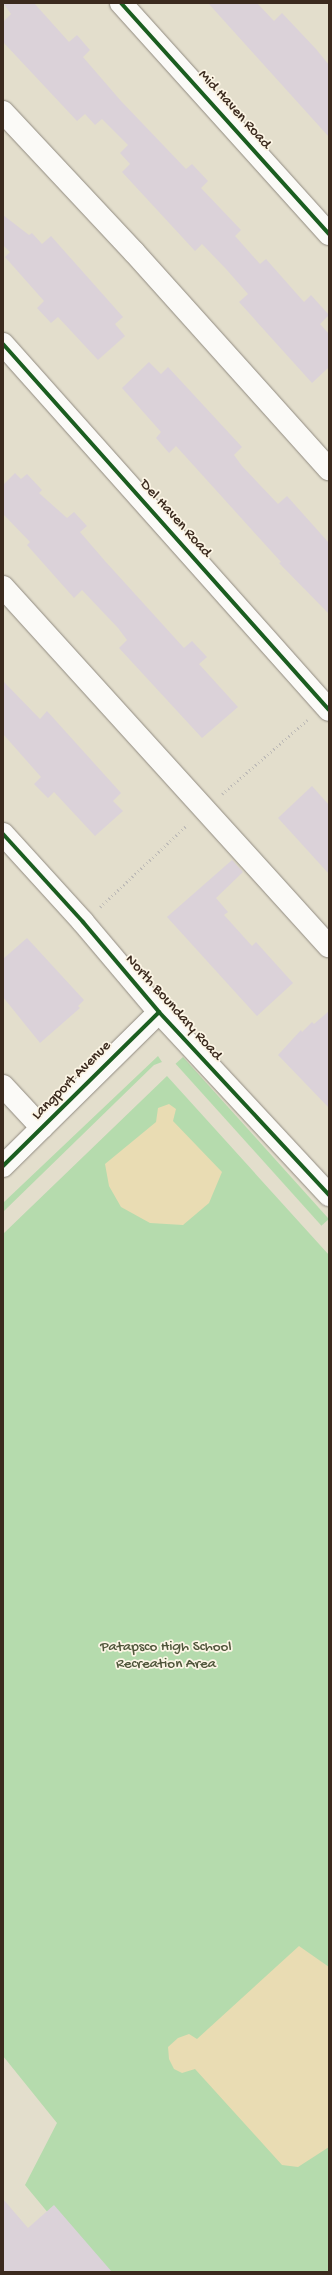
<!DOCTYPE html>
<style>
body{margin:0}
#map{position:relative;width:332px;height:2275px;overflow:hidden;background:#e3decc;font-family:"Gochi Hand",sans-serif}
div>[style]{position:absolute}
.green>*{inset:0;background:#b5dbad;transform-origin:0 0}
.sand>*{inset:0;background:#e9dcb3}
.building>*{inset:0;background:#dbd2d9}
.path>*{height:2.5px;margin-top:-1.25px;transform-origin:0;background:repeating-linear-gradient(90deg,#bebbb7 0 1px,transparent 0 4px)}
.roads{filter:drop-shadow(0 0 1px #908a80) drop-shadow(0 0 1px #908a80)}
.minor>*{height:22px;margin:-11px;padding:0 11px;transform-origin:11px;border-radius:11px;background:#fbfaf7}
.cycleway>*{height:4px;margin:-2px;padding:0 2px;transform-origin:2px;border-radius:2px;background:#1b5e20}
span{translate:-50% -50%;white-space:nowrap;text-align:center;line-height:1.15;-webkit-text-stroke:3.5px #fcf5e5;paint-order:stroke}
.street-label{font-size:15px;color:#3b2a1e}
.park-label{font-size:15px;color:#50563b}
.frame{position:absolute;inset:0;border:4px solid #3b2a1e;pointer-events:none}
</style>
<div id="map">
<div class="green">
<div style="clip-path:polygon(158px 1056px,162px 1062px,154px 1065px,3px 1212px,3px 1203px)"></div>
<div style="left:183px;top:1057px;width:218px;height:10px;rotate:48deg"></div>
<div style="clip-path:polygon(167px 1076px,329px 1255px,329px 2272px,97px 2272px,25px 2185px,57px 2123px,3px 2056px,3px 1234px)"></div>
</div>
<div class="sand">
<div style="clip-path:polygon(169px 1104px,176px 1109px,173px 1121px,222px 1172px,209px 1203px,183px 1225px,150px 1223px,121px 1207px,109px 1186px,105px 1164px,156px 1122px,158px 1108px)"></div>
<div style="clip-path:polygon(299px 1946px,329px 1967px,329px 2147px,298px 2167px,282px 2165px,195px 2069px,182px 2073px,174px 2069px,169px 2059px,168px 2047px,178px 2038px,189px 2034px,197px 2039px)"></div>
</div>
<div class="building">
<div style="clip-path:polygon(3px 3px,34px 3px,69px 42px,77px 35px,90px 50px,83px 57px,121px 101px,186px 169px,192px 164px,208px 181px,201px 188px,241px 230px,235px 236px,260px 264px,266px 259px,304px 302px,311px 295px,329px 315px,320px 324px,329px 334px,329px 367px,312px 383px,239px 302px,248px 294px,226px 269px,202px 244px,195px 251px,122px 172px,130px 164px,120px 153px,128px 145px,102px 119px,95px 125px,85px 114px,77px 121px,3px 42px,3px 22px,11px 14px)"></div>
<div style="clip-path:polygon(208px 3px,257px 3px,274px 21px,282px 13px,316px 49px,329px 65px,329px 137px)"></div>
<div style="clip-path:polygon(3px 215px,29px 235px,32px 233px,42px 244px,51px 236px,123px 317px,115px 324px,125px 336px,98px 360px,58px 317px,51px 323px,37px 308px,44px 301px,5px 257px,10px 252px,3px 245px)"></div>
<div style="clip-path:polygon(149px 362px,161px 374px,168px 367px,242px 447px,234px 455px,242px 466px,278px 504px,287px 496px,329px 543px,329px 614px,279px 563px,281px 562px,176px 446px,169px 453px,156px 438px,161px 432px,122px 388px)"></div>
<div style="clip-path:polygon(15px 473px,21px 479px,27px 474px,42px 490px,39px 493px,67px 518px,74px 512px,87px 526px,80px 532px,105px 561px,184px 648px,192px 641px,207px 657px,199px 664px,238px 707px,202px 738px,119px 648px,127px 640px,118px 628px,82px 590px,74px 598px,27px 545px,30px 542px,3px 514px,3px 485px)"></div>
<div style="clip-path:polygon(3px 681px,40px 719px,47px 711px,121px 793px,113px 801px,123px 811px,95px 836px,54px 792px,48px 798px,34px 784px,41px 777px,3px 734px)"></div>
<div style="clip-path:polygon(312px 786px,329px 805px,329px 874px,278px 818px)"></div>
<div style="clip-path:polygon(232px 860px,243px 872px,216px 898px,228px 912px,224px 915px,252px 946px,256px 942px,293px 983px,257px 1016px,167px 917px)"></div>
<div style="clip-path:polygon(27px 938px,84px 1000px,78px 1006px,80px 1008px,40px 1043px,3px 997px,3px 959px)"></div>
<div style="clip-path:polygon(329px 1011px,329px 1108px,278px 1055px,301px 1030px,302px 1032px,312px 1022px,314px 1024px)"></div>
<div style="clip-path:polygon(3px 2199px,28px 2228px,54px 2205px,112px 2272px,3px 2272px)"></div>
</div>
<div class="path">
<div style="left:222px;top:794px;width:113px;rotate:-41deg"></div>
<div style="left:100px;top:907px;width:120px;rotate:-43.3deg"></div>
</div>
<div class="roads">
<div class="minor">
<div style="left:121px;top:3px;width:311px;rotate:48deg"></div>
<div style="left:3px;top:112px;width:192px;rotate:46.9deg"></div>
<div style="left:134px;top:252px;width:292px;rotate:48.1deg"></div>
<div style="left:3px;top:344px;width:490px;rotate:48.3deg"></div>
<div style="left:3px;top:587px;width:485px;rotate:47.8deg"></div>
<div style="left:3px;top:834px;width:119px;rotate:47.7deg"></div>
<div style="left:83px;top:922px;width:118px;rotate:49.8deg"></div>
<div style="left:159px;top:1012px;width:250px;rotate:47.1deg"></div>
<div style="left:3px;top:1086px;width:57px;rotate:47.1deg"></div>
<div style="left:3px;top:1166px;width:219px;rotate:-44.6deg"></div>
</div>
</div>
<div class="cycleway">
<div style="left:121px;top:3px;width:311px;rotate:48deg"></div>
<div style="left:3px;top:344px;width:490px;rotate:48.3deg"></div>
<div style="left:3px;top:834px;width:119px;rotate:47.7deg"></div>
<div style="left:83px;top:922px;width:118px;rotate:49.8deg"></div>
<div style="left:159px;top:1012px;width:250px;rotate:47.1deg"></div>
<div style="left:3px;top:1166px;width:219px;rotate:-44.6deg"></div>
</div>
<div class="street-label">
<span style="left:234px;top:110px;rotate:48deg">Mid Haven Road</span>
<span style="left:175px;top:519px;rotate:48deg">Del Haven Road</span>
<span style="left:173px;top:1008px;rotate:48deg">North Boundary Road</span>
<span style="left:72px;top:1081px;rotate:-45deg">Langport Avenue</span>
</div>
<div class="park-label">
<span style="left:166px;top:1656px">Patapsco High School<br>Recreation Area</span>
</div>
<div class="frame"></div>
</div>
